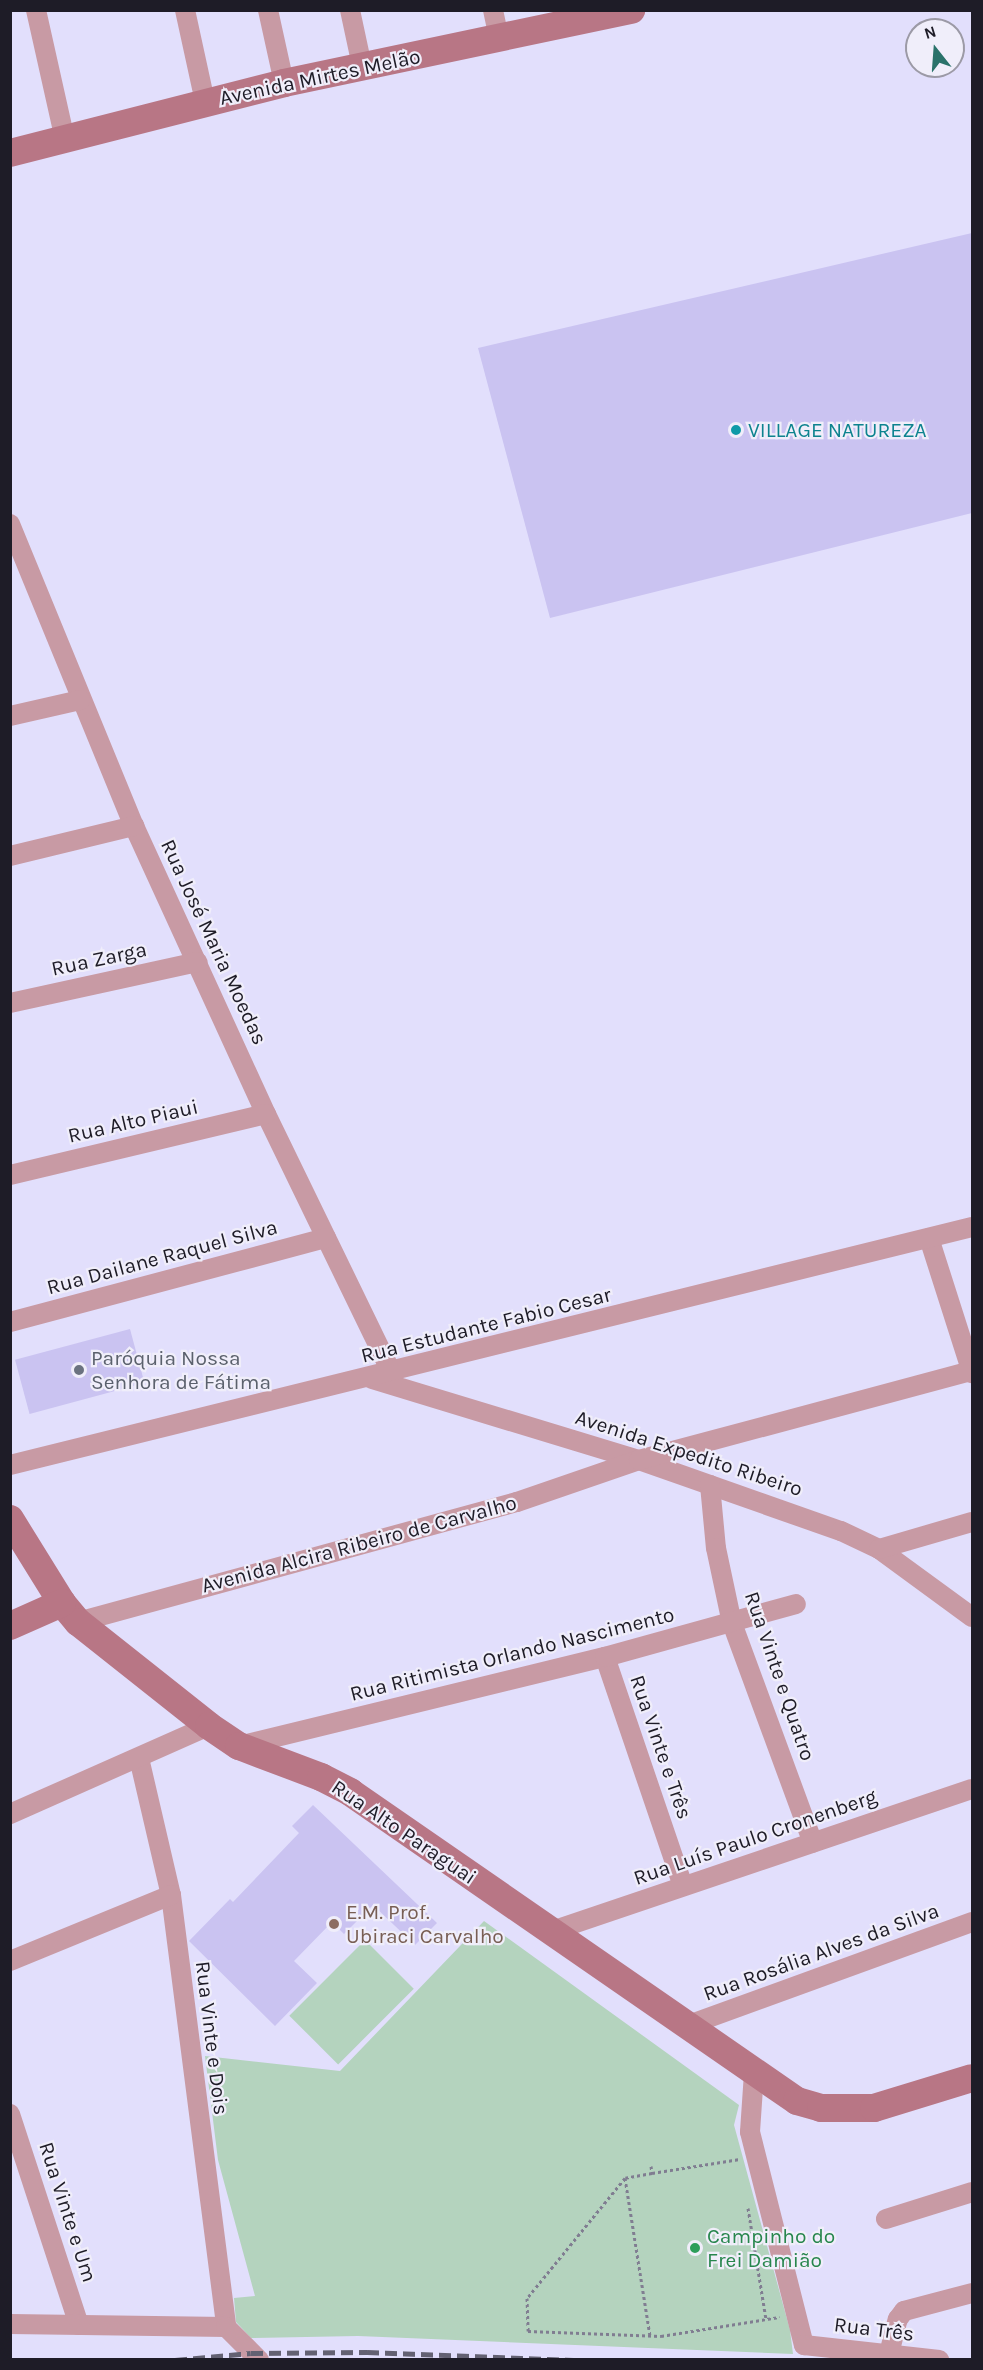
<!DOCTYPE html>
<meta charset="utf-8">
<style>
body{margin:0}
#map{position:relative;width:983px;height:2370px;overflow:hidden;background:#e2dffc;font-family:Karla,sans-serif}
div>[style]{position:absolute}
.green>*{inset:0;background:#b4d3be;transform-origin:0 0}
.building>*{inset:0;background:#cac3f1;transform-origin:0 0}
.path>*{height:3px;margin-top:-1.5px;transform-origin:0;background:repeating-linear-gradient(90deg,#807d91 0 3px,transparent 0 6px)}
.street>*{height:20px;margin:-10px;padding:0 10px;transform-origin:10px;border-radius:10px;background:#c89aa4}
.secondary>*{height:28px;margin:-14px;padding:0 14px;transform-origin:14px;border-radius:14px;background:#b87685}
.rail>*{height:4.5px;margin-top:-2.25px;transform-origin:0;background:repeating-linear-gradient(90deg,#636172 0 12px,transparent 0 18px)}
.dots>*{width:16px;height:16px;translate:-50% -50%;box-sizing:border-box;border:3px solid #f0eefa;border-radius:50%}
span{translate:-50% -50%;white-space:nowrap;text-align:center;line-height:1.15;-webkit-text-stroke:4.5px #f0eefa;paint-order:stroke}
.street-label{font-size:21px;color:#1e1c27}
.culture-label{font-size:21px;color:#0d838f}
.left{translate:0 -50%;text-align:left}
.worship-label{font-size:21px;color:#5b616d}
.education-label{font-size:21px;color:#785e54}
.leisure-label{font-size:21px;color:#27864d}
.frame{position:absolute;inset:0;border:12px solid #1e1c27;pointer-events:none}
.north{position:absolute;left:905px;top:18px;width:60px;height:60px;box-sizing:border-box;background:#f0eefa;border:2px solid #9c9aa6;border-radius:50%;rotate:343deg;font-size:16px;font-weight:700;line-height:24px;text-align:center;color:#1e1c27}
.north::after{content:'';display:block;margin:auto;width:21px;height:27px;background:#2a726a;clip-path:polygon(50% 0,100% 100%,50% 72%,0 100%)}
</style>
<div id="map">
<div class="green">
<div style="clip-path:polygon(484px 1921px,739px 2105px,734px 2125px,790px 2330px,793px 2354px,358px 2336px,251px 2338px,236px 2322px,234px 2298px,255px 2296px,218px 2160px,205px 2056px,340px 2071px)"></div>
<div style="left:365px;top:1940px;width:69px;height:107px;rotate:45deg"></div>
</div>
<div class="building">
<div style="clip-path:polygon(972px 233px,972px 513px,550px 618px,478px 348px)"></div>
<div style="left:130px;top:1329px;width:56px;height:119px;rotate:75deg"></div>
<div style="clip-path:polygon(313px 1805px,437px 1923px,415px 1945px,373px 1905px,344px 1934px,332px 1922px,294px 1961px,317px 1983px,275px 2026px,189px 1941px,230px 1899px,233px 1902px,299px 1833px,292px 1826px)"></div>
</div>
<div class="path">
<div style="left:651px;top:2166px;width:7px;rotate:82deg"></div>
<div style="left:652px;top:2173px;width:89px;rotate:-9deg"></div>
<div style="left:652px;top:2173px;width:27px;rotate:170deg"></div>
<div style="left:625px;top:2178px;width:155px;rotate:129.2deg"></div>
<div style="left:527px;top:2298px;width:33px;rotate:88deg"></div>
<div style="left:528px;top:2331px;width:133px;rotate:2.2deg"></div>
<div style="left:661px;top:2336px;width:120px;rotate:-9.1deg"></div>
<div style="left:625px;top:2178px;width:160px;rotate:81deg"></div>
<div style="left:748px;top:2208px;width:112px;rotate:80.8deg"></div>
</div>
<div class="street">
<div style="left:36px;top:10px;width:133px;rotate:77.4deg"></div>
<div style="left:185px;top:10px;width:94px;rotate:77.7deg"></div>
<div style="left:268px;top:10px;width:75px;rotate:77.6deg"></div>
<div style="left:350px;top:10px;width:57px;rotate:77.9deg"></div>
<div style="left:493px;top:10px;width:30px;rotate:78deg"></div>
<div style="left:10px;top:524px;width:326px;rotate:67.7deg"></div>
<div style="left:134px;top:826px;width:317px;rotate:65.4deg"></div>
<div style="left:266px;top:1114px;width:288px;rotate:64.1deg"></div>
<div style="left:10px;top:716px;width:72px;rotate:-12.9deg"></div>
<div style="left:10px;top:856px;width:128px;rotate:-13.6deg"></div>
<div style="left:10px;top:1003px;width:192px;rotate:-12.3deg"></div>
<div style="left:10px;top:1175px;width:263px;rotate:-13.4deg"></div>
<div style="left:929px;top:1238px;width:142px;rotate:72.3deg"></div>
<div style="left:10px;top:1322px;width:327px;rotate:-14.9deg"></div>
<div style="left:372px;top:1379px;width:279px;rotate:16.9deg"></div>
<div style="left:639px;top:1460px;width:214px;rotate:19.4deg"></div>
<div style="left:841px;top:1531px;width:42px;rotate:25.3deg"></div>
<div style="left:879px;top:1549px;width:115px;rotate:36.2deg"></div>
<div style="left:10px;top:1465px;width:991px;rotate:-13.9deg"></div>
<div style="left:710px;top:1485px;width:63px;rotate:84.6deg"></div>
<div style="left:716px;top:1548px;width:77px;rotate:78deg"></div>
<div style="left:732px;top:1623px;width:234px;rotate:69.8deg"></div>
<div style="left:879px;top:1549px;width:97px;rotate:-16.2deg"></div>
<div style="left:78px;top:1622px;width:455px;rotate:-15.3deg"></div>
<div style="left:517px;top:1502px;width:129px;rotate:-19deg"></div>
<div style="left:639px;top:1460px;width:345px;rotate:-15deg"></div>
<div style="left:605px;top:1657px;width:242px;rotate:71.2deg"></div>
<div style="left:239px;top:1746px;width:377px;rotate:-13.7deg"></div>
<div style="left:605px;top:1657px;width:198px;rotate:-15.5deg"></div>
<div style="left:139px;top:1758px;width:141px;rotate:76.9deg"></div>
<div style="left:171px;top:1895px;width:435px;rotate:82.7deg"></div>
<div style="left:10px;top:1814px;width:218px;rotate:-23.9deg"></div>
<div style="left:552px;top:1931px;width:443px;rotate:-18.7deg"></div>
<div style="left:10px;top:1961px;width:174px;rotate:-22.3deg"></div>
<div style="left:686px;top:2026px;width:304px;rotate:-20deg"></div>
<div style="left:754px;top:2073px;width:59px;rotate:93.9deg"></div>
<div style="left:750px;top:2132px;width:220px;rotate:75.8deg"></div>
<div style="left:804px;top:2345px;width:136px;rotate:6.3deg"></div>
<div style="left:10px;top:2114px;width:222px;rotate:71.9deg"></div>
<div style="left:886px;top:2219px;width:90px;rotate:-17.4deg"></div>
<div style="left:10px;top:2324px;width:216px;rotate:0.8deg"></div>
<div style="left:226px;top:2327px;width:47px;rotate:45deg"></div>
<div style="left:889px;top:2354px;width:36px;rotate:-76deg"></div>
<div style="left:898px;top:2319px;width:10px;rotate:-53deg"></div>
<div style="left:904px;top:2311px;width:70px;rotate:-14.8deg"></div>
</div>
<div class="secondary">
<div style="left:10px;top:153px;width:283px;rotate:-14.3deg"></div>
<div style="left:284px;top:83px;width:355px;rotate:-11.9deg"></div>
<div style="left:10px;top:1519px;width:99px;rotate:58.2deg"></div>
<div style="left:62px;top:1603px;width:25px;rotate:50deg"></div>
<div style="left:78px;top:1622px;width:167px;rotate:38.4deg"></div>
<div style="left:209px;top:1726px;width:36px;rotate:34deg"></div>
<div style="left:239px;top:1746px;width:88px;rotate:20.7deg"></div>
<div style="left:321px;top:1777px;width:33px;rotate:27deg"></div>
<div style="left:350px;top:1792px;width:543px;rotate:34.66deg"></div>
<div style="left:797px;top:2101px;width:25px;rotate:16deg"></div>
<div style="left:821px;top:2108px;width:53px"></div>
<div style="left:874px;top:2108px;width:102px;rotate:-17deg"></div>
<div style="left:10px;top:1626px;width:57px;rotate:-23.9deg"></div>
</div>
<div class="rail">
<div style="left:175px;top:2360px;width:76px;rotate:-5.3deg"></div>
<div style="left:251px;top:2353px;width:116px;rotate:-0.5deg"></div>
<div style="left:367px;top:2352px;width:207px;rotate:2.2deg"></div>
</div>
<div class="dots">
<div style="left:736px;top:430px;background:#0f9aa8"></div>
<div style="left:79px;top:1370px;background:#6b7280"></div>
<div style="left:334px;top:1924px;background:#8d6e63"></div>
<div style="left:695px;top:2248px;background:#2e9e5b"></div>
</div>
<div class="street-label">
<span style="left:320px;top:77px;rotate:-12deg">Avenida Mirtes Melão</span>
<span style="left:214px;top:942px;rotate:65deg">Rua José Maria Moedas</span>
<span style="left:99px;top:959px;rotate:-12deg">Rua Zarga</span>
<span style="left:133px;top:1121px;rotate:-13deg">Rua Alto Piaui</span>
<span style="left:162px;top:1257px;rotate:-15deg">Rua Dailane Raquel Silva</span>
<span style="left:486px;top:1325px;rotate:-14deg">Rua Estudante Fabio Cesar</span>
<span style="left:689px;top:1453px;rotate:18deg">Avenida Expedito Ribeiro</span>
<span style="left:359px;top:1544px;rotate:-15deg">Avenida Alcira Ribeiro de Carvalho</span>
<span style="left:512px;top:1654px;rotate:-14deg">Rua Ritimista Orlando Nascimento</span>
<span style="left:780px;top:1676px;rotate:71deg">Rua Vinte e Quatro</span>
<span style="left:661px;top:1747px;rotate:71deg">Rua Vinte e Três</span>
<span style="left:404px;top:1832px;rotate:34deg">Rua Alto Paraguai</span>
<span style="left:755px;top:1837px;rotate:-19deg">Rua Luís Paulo Cronenberg</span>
<span style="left:821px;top:1952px;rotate:-20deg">Rua Rosália Alves da Silva</span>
<span style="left:212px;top:2038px;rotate:83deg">Rua Vinte e Dois</span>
<span style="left:68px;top:2212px;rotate:72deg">Rua Vinte e Um</span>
<span style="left:874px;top:2329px;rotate:7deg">Rua Três</span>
</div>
<div class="culture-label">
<span class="left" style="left:748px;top:430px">VILLAGE NATUREZA</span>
</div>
<div class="worship-label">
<span class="left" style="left:91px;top:1370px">Paróquia Nossa<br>Senhora de Fátima</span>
</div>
<div class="education-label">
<span class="left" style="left:346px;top:1924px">E.M. Prof.<br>Ubiraci Carvalho</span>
</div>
<div class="leisure-label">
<span class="left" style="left:707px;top:2248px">Campinho do<br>Frei Damião</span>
</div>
<div class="frame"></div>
<div class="north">N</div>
</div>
